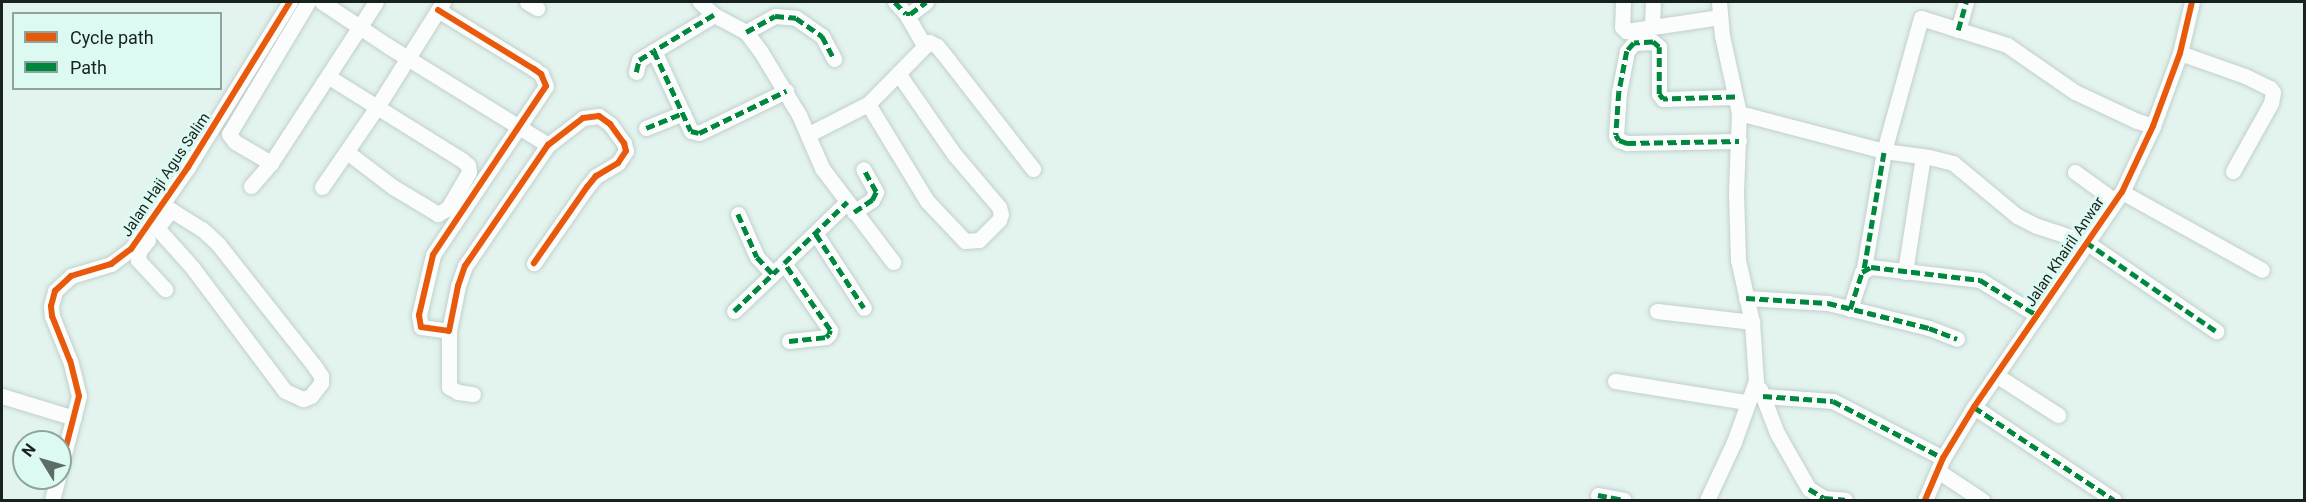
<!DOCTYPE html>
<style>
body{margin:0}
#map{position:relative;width:2306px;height:502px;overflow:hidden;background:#e3f4ef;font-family:Roboto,sans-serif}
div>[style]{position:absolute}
.roads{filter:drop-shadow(0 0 2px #c2cfcb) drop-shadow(0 0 2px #c2cfcb)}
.minor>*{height:15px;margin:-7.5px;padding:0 7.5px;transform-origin:7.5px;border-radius:7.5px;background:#fbfdfd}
.quiet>*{height:4.5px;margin-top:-2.25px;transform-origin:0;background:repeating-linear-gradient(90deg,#00873e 0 9px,transparent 0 13.5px)}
.cycleway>*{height:6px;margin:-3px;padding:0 3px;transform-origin:3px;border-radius:3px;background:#e8590c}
span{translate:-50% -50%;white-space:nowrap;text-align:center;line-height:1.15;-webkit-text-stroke:6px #ddfaf2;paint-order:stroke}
.street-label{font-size:15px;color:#17221f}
.frame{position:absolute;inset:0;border:3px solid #17221f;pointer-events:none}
.legend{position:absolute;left:12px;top:12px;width:210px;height:78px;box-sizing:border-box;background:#ddfaf2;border:2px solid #8ea49e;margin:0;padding:8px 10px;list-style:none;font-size:18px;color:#17221f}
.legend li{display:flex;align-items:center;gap:12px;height:30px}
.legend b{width:30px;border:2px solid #8ea49e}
.north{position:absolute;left:12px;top:430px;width:60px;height:60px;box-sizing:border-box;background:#ddfaf2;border:2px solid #8ea49e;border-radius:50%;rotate:307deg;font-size:16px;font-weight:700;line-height:24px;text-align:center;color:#17221f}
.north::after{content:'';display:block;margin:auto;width:21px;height:27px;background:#5e6c68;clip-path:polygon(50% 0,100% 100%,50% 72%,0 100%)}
</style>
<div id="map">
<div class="roads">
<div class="minor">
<div style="left:308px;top:2px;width:154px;rotate:120.9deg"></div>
<div style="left:229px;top:134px;width:10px;rotate:53deg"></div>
<div style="left:235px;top:142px;width:42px;rotate:30.3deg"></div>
<div style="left:271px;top:163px;width:192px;rotate:-56.9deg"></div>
<div style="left:322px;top:2px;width:79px;rotate:33.7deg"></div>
<div style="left:388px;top:46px;width:188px;rotate:31.7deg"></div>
<div style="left:527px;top:2px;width:12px;rotate:31deg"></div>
<div style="left:700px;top:2px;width:19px;rotate:43deg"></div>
<div style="left:714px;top:15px;width:36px;rotate:28deg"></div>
<div style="left:746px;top:32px;width:25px;rotate:53deg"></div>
<div style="left:761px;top:52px;width:74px;rotate:58.9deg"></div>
<div style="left:799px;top:115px;width:58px;rotate:66.5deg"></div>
<div style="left:822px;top:168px;width:118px;rotate:52.9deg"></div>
<div style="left:895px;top:2px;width:16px;rotate:47deg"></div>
<div style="left:906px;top:14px;width:4px"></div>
<div style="left:910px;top:14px;width:20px;rotate:-37deg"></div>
<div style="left:1623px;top:2px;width:25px;rotate:92deg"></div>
<div style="left:1622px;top:27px;width:6px;rotate:45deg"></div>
<div style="left:1626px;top:31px;width:95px;rotate:-8.5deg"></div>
<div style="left:438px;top:10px;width:113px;rotate:31.6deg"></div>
<div style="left:534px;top:69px;width:9px;rotate:36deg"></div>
<div style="left:541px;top:74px;width:13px;rotate:67deg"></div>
<div style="left:546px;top:86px;width:203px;rotate:123.8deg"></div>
<div style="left:433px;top:255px;width:62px;rotate:103.1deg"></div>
<div style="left:419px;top:315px;width:12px;rotate:81deg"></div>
<div style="left:421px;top:327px;width:28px;rotate:8deg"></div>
<div style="left:449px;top:331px;width:46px;rotate:-78.7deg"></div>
<div style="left:458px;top:286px;width:21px;rotate:-71deg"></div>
<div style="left:465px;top:266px;width:147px;rotate:-55.6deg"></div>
<div style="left:548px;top:145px;width:44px;rotate:-37.6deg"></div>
<div style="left:583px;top:118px;width:16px;rotate:-7deg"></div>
<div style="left:599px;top:116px;width:14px;rotate:36deg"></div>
<div style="left:610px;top:124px;width:24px;rotate:54deg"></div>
<div style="left:624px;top:143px;width:8px;rotate:76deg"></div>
<div style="left:626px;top:151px;width:14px;rotate:124deg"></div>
<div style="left:618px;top:163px;width:26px;rotate:149deg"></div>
<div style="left:596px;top:176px;width:14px;rotate:129deg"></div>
<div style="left:587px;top:187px;width:93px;rotate:124.9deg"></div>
<div style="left:906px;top:14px;width:36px;rotate:60deg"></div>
<div style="left:714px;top:15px;width:70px;rotate:149deg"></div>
<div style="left:654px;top:51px;width:88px;rotate:65.2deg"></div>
<div style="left:691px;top:131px;width:8px;rotate:14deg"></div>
<div style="left:699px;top:133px;width:97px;rotate:-25.8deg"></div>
<div style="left:1652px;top:27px;width:25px;rotate:-88deg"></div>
<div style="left:1958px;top:30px;width:29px;rotate:-74deg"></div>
<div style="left:746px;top:32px;width:33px;rotate:-29deg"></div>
<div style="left:775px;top:16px;width:21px;rotate:5deg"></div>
<div style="left:796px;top:18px;width:32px;rotate:35deg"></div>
<div style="left:822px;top:36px;width:26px;rotate:62deg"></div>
<div style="left:2180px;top:53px;width:69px;rotate:19.5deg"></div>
<div style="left:2245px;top:76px;width:28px;rotate:26deg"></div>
<div style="left:2270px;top:88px;width:5px;rotate:53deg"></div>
<div style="left:2273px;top:92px;width:11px;rotate:100deg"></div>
<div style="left:2271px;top:103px;width:78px;rotate:119.2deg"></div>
<div style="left:636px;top:72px;width:12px;rotate:-76deg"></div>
<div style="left:639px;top:60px;width:17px;rotate:-31deg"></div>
<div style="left:329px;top:77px;width:157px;rotate:32deg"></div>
<div style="left:462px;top:160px;width:8px;rotate:40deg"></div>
<div style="left:468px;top:165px;width:7px;rotate:82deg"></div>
<div style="left:469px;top:172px;width:42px;rotate:120.3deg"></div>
<div style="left:448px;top:208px;width:12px;rotate:149deg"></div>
<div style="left:438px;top:214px;width:52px;rotate:-149deg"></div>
<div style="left:393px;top:187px;width:58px;rotate:-142.7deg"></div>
<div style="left:1735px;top:97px;width:72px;rotate:178.4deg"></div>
<div style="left:1663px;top:99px;width:6px;rotate:-129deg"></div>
<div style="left:1659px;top:94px;width:47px;rotate:-90deg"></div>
<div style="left:1659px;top:47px;width:8px;rotate:-140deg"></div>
<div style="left:1653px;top:42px;width:19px;rotate:177deg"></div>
<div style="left:1634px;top:43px;width:11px;rotate:131deg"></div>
<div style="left:1627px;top:51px;width:42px;rotate:101deg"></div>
<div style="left:1619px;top:92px;width:43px;rotate:94deg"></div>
<div style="left:1616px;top:135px;width:6px;rotate:59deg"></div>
<div style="left:1619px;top:140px;width:9px;rotate:21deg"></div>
<div style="left:1627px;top:143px;width:112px;rotate:-1deg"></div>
<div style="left:868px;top:104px;width:114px;rotate:58.7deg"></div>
<div style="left:927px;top:201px;width:55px;rotate:46.5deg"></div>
<div style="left:965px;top:241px;width:14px;rotate:-4deg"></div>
<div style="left:979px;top:240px;width:28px;rotate:-45deg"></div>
<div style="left:999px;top:220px;width:6px;rotate:-72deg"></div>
<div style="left:1001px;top:214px;width:7px;rotate:-106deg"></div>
<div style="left:999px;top:207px;width:70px;rotate:-130.3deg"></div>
<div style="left:954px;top:154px;width:98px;rotate:-124.7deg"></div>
<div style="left:1739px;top:113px;width:150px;rotate:14.7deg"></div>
<div style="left:1884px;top:151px;width:45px;rotate:7.6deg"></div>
<div style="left:1929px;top:157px;width:25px;rotate:14deg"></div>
<div style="left:1953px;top:163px;width:83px;rotate:39.6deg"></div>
<div style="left:2017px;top:216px;width:22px;rotate:27deg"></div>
<div style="left:2037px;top:226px;width:52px;rotate:18.1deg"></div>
<div style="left:2086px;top:242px;width:158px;rotate:34.4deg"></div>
<div style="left:646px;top:128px;width:40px;rotate:-22deg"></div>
<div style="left:809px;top:134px;width:66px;rotate:-27deg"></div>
<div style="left:868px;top:104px;width:87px;rotate:-45.5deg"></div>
<div style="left:929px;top:42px;width:9px;rotate:27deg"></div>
<div style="left:937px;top:46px;width:19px;rotate:51deg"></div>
<div style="left:949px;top:61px;width:137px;rotate:52.1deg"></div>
<div style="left:2075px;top:172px;width:49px;rotate:35.9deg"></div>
<div style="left:251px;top:186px;width:30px;rotate:-49deg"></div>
<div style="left:322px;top:187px;width:97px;rotate:-55.5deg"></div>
<div style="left:377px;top:107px;width:124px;rotate:-57.8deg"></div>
<div style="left:2122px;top:192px;width:160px;rotate:29.1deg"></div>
<div style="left:161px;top:206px;width:11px;rotate:22deg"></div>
<div style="left:171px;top:210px;width:36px;rotate:32deg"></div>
<div style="left:202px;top:229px;width:22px;rotate:43deg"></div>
<div style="left:218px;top:244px;width:157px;rotate:51.7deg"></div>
<div style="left:315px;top:367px;width:11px;rotate:56deg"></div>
<div style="left:321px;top:376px;width:7px;rotate:90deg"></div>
<div style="left:321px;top:383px;width:16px;rotate:128deg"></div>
<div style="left:311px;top:396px;width:9px;rotate:159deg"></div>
<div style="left:303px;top:399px;width:20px;rotate:-156deg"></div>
<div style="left:285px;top:391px;width:155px;rotate:-126.9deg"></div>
<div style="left:192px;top:267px;width:52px;rotate:-131.9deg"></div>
<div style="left:157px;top:228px;width:23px;rotate:-52deg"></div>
<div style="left:854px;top:212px;width:22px;rotate:-34deg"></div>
<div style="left:872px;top:200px;width:9px;rotate:-63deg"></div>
<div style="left:876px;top:192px;width:26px;rotate:-119deg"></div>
<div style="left:738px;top:214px;width:47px;rotate:66.2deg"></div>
<div style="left:757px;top:257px;width:23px;rotate:47deg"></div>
<div style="left:816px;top:234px;width:88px;rotate:57deg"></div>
<div style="left:148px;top:240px;width:14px;rotate:129deg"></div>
<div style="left:139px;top:251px;width:9px;rotate:96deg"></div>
<div style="left:138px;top:260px;width:40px;rotate:47deg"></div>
<div style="left:1864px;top:268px;width:119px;rotate:-80.3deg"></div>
<div style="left:1884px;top:151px;width:138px;rotate:-74.5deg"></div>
<div style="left:1921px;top:18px;width:90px;rotate:17.4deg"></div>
<div style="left:2007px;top:45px;width:83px;rotate:34.7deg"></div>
<div style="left:2075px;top:92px;width:68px;rotate:25.1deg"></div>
<div style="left:2137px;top:121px;width:17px;rotate:17deg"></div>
<div style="left:1905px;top:272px;width:117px;rotate:-81.2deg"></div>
<div style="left:1746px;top:298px;width:82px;rotate:3.5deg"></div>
<div style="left:1828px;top:303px;width:104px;rotate:13.9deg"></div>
<div style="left:1929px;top:328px;width:30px;rotate:21deg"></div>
<div style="left:1850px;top:309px;width:39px;rotate:-72deg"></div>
<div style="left:1862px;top:272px;width:10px;rotate:-29deg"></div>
<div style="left:1871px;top:267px;width:110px;rotate:6.8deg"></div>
<div style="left:1980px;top:280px;width:67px;rotate:31.6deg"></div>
<div style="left:734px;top:311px;width:64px;rotate:-43.7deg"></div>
<div style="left:1657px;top:311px;width:96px;rotate:6.6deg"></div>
<div style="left:449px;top:331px;width:56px;rotate:90deg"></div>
<div style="left:449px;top:387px;width:10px;rotate:29deg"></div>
<div style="left:458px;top:392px;width:15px;rotate:8deg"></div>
<div style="left:789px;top:341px;width:37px;rotate:-6deg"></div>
<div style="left:826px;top:337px;width:4px;rotate:-45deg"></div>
<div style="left:829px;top:334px;width:4px;rotate:-76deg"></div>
<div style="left:830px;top:330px;width:81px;rotate:-124.5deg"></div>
<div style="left:784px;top:263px;width:88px;rotate:-44.1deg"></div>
<div style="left:1996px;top:375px;width:74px;rotate:32.8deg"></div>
<div style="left:1615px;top:381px;width:133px;rotate:9.1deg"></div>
<div style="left:1760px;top:389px;width:47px;rotate:68.9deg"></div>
<div style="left:1777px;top:433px;width:64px;rotate:60.3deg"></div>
<div style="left:1809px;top:489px;width:17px;rotate:31deg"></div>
<div style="left:1824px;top:498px;width:21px;rotate:5deg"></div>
<div style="left:2px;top:396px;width:75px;rotate:17deg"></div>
<div style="left:1763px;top:396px;width:70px;rotate:4.1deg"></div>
<div style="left:1833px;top:401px;width:124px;rotate:27.4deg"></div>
<div style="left:1974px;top:407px;width:168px;rotate:33.6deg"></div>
<div style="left:60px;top:470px;width:76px;rotate:-75.6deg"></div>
<div style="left:79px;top:396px;width:36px;rotate:-104deg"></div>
<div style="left:70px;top:361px;width:48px;rotate:-111.8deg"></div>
<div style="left:52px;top:316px;width:10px;rotate:-96deg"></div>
<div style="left:51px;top:306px;width:16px;rotate:-75deg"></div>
<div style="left:55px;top:291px;width:22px;rotate:-43deg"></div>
<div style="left:71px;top:276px;width:42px;rotate:-16.7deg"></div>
<div style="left:111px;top:264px;width:25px;rotate:-37deg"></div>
<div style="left:131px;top:249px;width:100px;rotate:-55.2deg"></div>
<div style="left:188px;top:167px;width:194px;rotate:-58.3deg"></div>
<div style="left:1938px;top:471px;width:53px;rotate:33.4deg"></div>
<div style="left:1598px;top:495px;width:26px;rotate:11deg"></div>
<div style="left:52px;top:500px;width:23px;rotate:-75deg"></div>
<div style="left:1707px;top:500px;width:64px;rotate:-65deg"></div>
<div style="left:1734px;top:442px;width:65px;rotate:-70.2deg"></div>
<div style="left:1756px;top:381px;width:59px;rotate:-93.9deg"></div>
<div style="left:1752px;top:322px;width:64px;rotate:-102.7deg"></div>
<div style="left:1738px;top:260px;width:67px;rotate:-91.7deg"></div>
<div style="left:1736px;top:193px;width:80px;rotate:-87.9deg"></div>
<div style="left:1739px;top:113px;width:79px;rotate:-102.4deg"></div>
<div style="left:1722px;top:36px;width:34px;rotate:-95deg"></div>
<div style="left:1925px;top:500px;width:46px;rotate:-66.8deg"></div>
<div style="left:1943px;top:458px;width:60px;rotate:-58.7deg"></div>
<div style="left:1974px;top:407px;width:261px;rotate:-55.5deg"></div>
<div style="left:2122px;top:192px;width:73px;rotate:-64.8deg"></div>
<div style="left:2153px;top:126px;width:78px;rotate:-69.7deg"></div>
<div style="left:2180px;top:53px;width:52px;rotate:-76.8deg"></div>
</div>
</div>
<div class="quiet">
<div style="left:895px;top:2px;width:16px;rotate:47deg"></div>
<div style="left:906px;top:14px;width:4px"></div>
<div style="left:910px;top:14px;width:20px;rotate:-37deg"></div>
<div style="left:714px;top:15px;width:70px;rotate:149deg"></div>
<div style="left:654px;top:51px;width:88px;rotate:65.2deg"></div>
<div style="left:691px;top:131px;width:8px;rotate:14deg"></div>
<div style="left:699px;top:133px;width:97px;rotate:-25.8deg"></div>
<div style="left:1958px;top:30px;width:29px;rotate:-74deg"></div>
<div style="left:746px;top:32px;width:33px;rotate:-29deg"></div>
<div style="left:775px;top:16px;width:21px;rotate:5deg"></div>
<div style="left:796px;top:18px;width:32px;rotate:35deg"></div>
<div style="left:822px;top:36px;width:26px;rotate:62deg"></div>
<div style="left:636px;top:72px;width:12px;rotate:-76deg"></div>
<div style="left:639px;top:60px;width:17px;rotate:-31deg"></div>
<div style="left:1735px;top:97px;width:72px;rotate:178.4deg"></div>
<div style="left:1663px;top:99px;width:6px;rotate:-129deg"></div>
<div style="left:1659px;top:94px;width:47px;rotate:-90deg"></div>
<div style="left:1659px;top:47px;width:8px;rotate:-140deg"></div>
<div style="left:1653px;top:42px;width:19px;rotate:177deg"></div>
<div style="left:1634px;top:43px;width:11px;rotate:131deg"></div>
<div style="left:1627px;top:51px;width:42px;rotate:101deg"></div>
<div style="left:1619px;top:92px;width:43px;rotate:94deg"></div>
<div style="left:1616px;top:135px;width:6px;rotate:59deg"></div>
<div style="left:1619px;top:140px;width:9px;rotate:21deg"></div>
<div style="left:1627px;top:143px;width:112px;rotate:-1deg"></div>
<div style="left:646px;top:128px;width:40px;rotate:-22deg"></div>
<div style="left:854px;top:212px;width:22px;rotate:-34deg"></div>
<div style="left:872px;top:200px;width:9px;rotate:-63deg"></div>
<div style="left:876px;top:192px;width:26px;rotate:-119deg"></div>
<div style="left:738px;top:214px;width:47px;rotate:66.2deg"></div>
<div style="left:757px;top:257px;width:23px;rotate:47deg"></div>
<div style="left:816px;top:234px;width:88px;rotate:57deg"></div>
<div style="left:2086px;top:242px;width:158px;rotate:34.4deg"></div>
<div style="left:1864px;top:268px;width:119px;rotate:-80.3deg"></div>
<div style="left:1746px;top:298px;width:82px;rotate:3.5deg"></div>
<div style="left:1828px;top:303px;width:104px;rotate:13.9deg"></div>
<div style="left:1929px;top:328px;width:30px;rotate:21deg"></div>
<div style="left:1850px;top:309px;width:39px;rotate:-72deg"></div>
<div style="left:1862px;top:272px;width:10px;rotate:-29deg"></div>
<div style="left:1871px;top:267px;width:110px;rotate:6.8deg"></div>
<div style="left:1980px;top:280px;width:67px;rotate:31.6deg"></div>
<div style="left:734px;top:311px;width:61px;rotate:-43.7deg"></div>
<div style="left:789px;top:341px;width:37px;rotate:-6deg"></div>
<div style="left:826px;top:337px;width:4px;rotate:-45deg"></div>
<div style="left:829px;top:334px;width:4px;rotate:-76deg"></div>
<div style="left:830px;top:330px;width:81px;rotate:-124.5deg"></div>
<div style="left:784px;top:263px;width:88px;rotate:-44.1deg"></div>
<div style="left:1763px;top:396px;width:70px;rotate:4.1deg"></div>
<div style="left:1833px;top:401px;width:124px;rotate:27.4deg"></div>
<div style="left:1974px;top:407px;width:168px;rotate:33.6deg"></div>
<div style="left:1809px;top:489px;width:17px;rotate:31deg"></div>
<div style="left:1824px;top:498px;width:21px;rotate:5deg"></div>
<div style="left:1598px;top:495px;width:26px;rotate:11deg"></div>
</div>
<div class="cycleway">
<div style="left:438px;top:10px;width:113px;rotate:31.6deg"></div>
<div style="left:534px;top:69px;width:9px;rotate:36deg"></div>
<div style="left:541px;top:74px;width:13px;rotate:67deg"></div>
<div style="left:546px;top:86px;width:203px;rotate:123.8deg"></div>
<div style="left:433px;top:255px;width:62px;rotate:103.1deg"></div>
<div style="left:419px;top:315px;width:12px;rotate:81deg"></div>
<div style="left:421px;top:327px;width:28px;rotate:8deg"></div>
<div style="left:449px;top:331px;width:46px;rotate:-78.7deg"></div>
<div style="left:458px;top:286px;width:21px;rotate:-71deg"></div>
<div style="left:465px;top:266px;width:147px;rotate:-55.6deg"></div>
<div style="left:548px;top:145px;width:44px;rotate:-37.6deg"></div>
<div style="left:583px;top:118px;width:16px;rotate:-7deg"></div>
<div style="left:599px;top:116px;width:14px;rotate:36deg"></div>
<div style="left:610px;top:124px;width:24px;rotate:54deg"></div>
<div style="left:624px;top:143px;width:8px;rotate:76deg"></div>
<div style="left:626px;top:151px;width:14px;rotate:124deg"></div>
<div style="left:618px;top:163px;width:26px;rotate:149deg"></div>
<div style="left:596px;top:176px;width:14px;rotate:129deg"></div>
<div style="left:587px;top:187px;width:93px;rotate:124.9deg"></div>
<div style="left:60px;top:470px;width:76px;rotate:-75.6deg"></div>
<div style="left:79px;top:396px;width:36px;rotate:-104deg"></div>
<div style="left:70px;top:361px;width:48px;rotate:-111.8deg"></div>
<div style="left:52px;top:316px;width:10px;rotate:-96deg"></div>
<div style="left:51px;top:306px;width:16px;rotate:-75deg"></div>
<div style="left:55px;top:291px;width:22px;rotate:-43deg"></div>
<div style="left:71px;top:276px;width:42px;rotate:-16.7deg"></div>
<div style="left:111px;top:264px;width:25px;rotate:-37deg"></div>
<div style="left:131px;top:249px;width:100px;rotate:-55.2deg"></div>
<div style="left:188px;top:167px;width:194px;rotate:-58.3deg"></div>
<div style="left:1925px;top:500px;width:46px;rotate:-66.8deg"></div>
<div style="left:1943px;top:458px;width:60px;rotate:-58.7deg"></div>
<div style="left:1974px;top:407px;width:261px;rotate:-55.5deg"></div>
<div style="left:2122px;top:192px;width:73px;rotate:-64.8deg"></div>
<div style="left:2153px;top:126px;width:78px;rotate:-69.7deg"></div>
<div style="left:2180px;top:53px;width:52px;rotate:-76.8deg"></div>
</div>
<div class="street-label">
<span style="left:166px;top:175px;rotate:-56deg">Jalan Haji Agus Salim</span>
<span style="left:2065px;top:252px;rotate:-56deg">Jalan Khairil Anwar</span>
</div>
<div class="frame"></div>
<ul class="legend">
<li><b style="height:8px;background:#e8590c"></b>Cycle path</li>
<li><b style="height:8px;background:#00873e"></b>Path</li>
</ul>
<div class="north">N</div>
</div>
